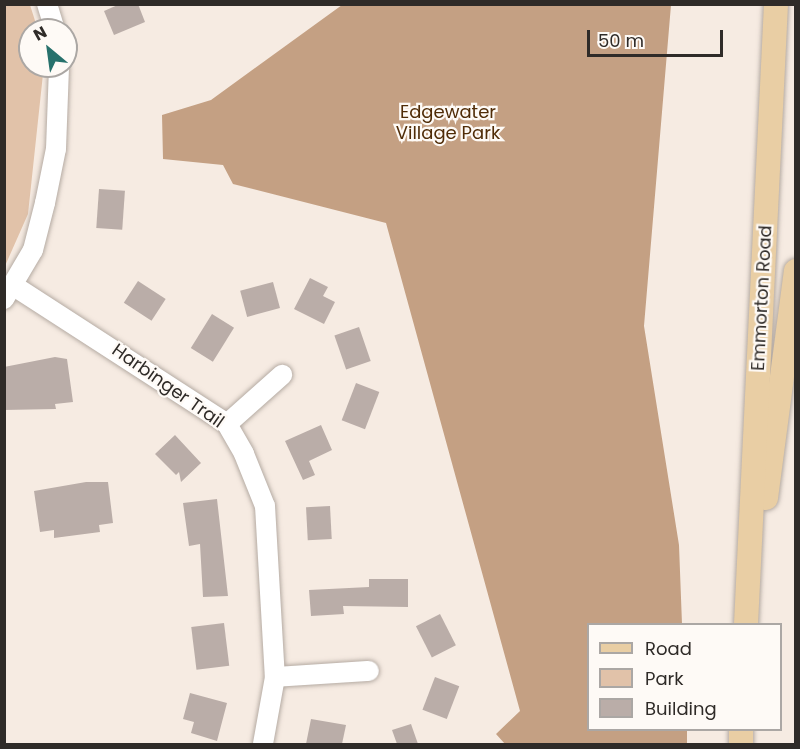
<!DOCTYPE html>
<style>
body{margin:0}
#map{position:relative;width:800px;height:749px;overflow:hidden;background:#f6ebe2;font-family:Poppins,sans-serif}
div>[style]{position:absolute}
.green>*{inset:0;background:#e1c2a9}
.forest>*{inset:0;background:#c4a083}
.building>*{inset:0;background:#baada8;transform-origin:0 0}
.roads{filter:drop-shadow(0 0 2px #b5aba3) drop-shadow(0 0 2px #b5aba3)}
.minor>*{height:20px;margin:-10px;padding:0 10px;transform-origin:10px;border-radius:10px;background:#fff}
.major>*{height:24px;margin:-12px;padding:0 12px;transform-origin:12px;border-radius:12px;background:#e9cea4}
span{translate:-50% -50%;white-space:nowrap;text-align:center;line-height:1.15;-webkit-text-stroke:4.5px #fefaf6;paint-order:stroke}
.park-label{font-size:18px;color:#502c07}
.street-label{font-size:18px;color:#2f2b28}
.frame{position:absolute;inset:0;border:6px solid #2f2b28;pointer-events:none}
.legend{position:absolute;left:587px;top:623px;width:195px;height:108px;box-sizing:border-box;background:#fefaf6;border:2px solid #aba7a4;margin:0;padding:8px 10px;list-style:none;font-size:18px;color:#2f2b28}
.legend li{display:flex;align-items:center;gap:12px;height:30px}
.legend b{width:30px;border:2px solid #aba7a4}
.north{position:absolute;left:18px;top:18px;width:60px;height:60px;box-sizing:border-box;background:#fefaf6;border:2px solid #aba7a4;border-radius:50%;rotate:331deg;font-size:16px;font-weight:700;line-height:24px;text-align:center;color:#2f2b28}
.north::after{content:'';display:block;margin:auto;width:21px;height:27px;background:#27716c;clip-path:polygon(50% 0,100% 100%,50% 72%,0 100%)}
.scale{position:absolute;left:587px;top:30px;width:136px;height:27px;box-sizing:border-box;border:3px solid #2f2b28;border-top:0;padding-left:8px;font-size:18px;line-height:21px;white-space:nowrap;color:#2f2b28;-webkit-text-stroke:4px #fefaf6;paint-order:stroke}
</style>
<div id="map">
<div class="green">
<div style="clip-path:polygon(5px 4px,30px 5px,38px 30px,30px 30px,30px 66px,42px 66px,43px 74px,28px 214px,5px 266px)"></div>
</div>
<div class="forest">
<div style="clip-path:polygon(342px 5px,671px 5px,644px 326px,679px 545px,682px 624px,588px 624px,588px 730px,687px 730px,687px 744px,505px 744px,496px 734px,520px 711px,386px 223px,233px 184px,223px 165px,163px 159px,162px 115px,211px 100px)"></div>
</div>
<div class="building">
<div style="clip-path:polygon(120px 4px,138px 4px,145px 22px,114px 35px,104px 11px)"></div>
<div style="left:99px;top:189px;width:26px;height:39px;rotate:4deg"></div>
<div style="clip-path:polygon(310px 278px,328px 287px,323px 296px,335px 302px,324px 324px,294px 309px)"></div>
<div style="left:138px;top:281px;width:33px;height:26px;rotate:33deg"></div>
<div style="left:273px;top:282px;width:27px;height:34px;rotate:75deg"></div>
<div style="left:212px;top:314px;width:26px;height:40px;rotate:32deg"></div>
<div style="left:359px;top:327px;width:36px;height:26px;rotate:71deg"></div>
<div style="clip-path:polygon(55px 357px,67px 359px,73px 402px,55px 404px,56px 409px,4px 410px,4px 367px)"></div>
<div style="left:356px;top:383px;width:25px;height:40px;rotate:21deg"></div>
<div style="clip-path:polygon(321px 425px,332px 450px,309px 461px,315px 475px,303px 480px,285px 441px)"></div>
<div style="clip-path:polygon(175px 435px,201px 463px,181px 482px,179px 472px,176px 475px,155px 454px)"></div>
<div style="clip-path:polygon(86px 482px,108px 482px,113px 523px,99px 525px,100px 532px,54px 538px,54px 530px,40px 532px,34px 491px)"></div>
<div style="clip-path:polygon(217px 499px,228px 596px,203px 597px,200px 544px,189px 546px,183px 503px)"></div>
<div style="left:330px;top:506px;width:33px;height:24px;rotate:87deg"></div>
<div style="clip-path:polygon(369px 579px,408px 579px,408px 607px,343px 606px,344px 614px,311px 616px,309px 590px,369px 587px)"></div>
<div style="left:440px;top:614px;width:35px;height:27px;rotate:63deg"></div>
<div style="left:224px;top:623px;width:43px;height:33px;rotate:83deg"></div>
<div style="left:435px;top:677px;width:26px;height:35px;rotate:21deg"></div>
<div style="clip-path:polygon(190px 693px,227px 703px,217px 741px,191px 733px,194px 722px,183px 719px)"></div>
<div style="clip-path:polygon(311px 719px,346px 725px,342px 744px,306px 744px)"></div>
<div style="clip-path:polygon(411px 724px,418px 744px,397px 744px,392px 730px)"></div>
</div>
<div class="roads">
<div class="minor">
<div style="left:47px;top:4px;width:27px;rotate:73deg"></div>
<div style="left:14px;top:286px;width:254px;rotate:32.9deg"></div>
<div style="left:227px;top:424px;width:34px;rotate:60deg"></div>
<div style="left:244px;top:454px;width:56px;rotate:68deg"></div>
<div style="left:265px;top:506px;width:171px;rotate:86.7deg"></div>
<div style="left:275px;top:677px;width:68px;rotate:100.2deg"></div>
<div style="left:4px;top:299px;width:57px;rotate:-59.4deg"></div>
<div style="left:33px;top:250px;width:49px;rotate:-75.7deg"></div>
<div style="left:45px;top:203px;width:55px;rotate:-78.5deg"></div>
<div style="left:56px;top:149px;width:83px;rotate:-87.9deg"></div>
<div style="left:227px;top:424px;width:74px;rotate:-41.7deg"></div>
<div style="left:275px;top:677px;width:94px;rotate:-3.7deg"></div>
</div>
<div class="major">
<div style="left:766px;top:498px;width:229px;rotate:-82.5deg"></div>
<div style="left:746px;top:624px;width:621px;rotate:-87.23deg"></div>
<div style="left:741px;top:744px;width:14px;rotate:-90deg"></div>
</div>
</div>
<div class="park-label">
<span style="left:448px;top:123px">Edgewater<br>Village Park</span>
</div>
<div class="street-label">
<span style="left:762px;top:298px;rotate:-87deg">Emmorton Road</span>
<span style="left:168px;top:386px;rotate:35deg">Harbinger Trail</span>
</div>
<div class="frame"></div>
<ul class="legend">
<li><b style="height:8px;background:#e9cea4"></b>Road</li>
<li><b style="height:16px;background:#e1c2a9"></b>Park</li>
<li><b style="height:16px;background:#baada8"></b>Building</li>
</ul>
<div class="north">N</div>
<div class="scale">50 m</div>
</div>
